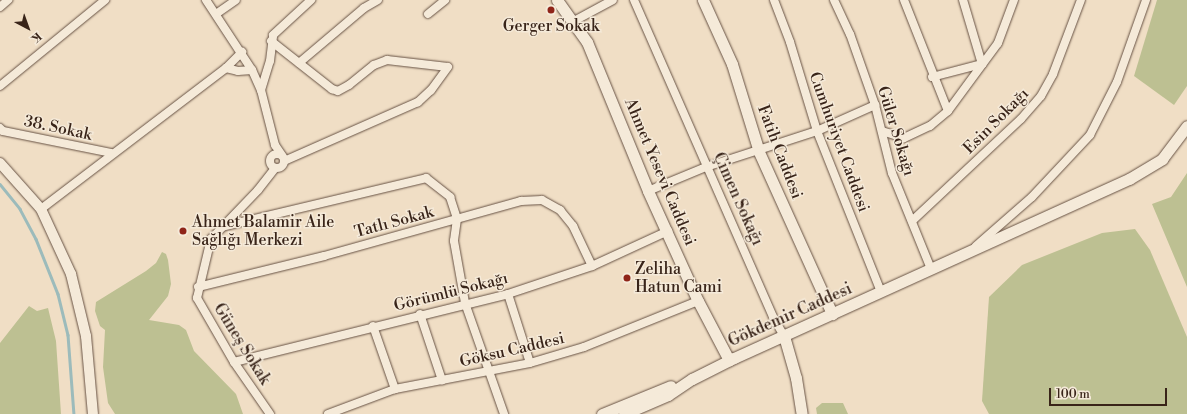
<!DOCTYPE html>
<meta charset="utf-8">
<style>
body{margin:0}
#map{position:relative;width:1187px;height:414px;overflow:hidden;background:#f0dec5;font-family:"Libre Bodoni",serif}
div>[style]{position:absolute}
.green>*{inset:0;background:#bdc092}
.stream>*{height:2.5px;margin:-1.25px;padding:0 1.25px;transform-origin:1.25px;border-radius:1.25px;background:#9cbbbb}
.roads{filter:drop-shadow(0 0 1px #675244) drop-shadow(0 0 1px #675244)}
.minor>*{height:8px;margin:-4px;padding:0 4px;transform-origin:4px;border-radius:4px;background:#f5ead9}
.minor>.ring{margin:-4px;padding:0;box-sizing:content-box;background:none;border:8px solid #f5ead9;border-radius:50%}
.tertiary>*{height:10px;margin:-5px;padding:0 5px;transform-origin:5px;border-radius:5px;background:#f5ead9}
.secondary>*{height:11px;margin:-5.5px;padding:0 5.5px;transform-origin:5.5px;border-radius:5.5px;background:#f5ead9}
.dots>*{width:11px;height:11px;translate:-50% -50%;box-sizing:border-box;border:2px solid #f5ead9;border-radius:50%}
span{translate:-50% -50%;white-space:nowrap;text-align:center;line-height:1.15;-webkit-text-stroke:3px #f5ead9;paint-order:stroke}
.poi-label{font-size:16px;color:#392419}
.left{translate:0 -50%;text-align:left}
.street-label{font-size:16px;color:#392419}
.north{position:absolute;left:8px;top:8px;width:40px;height:40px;-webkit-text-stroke:3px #f5ead9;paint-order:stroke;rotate:139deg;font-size:11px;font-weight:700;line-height:16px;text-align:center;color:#392419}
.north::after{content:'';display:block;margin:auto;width:14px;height:18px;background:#392419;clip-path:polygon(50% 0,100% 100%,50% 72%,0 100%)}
.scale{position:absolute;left:1049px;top:388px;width:118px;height:18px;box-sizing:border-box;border:2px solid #392419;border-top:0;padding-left:5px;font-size:12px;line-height:14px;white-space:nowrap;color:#392419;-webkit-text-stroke:3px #f5ead9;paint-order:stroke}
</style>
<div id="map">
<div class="green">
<div style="clip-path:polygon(1157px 0,1187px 0,1187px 86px,1174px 105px,1134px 76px)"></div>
<div style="clip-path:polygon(1187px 173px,1187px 287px,1152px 204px,1171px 197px)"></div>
<div style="clip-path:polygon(1135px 229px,1150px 250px,1187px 337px,1187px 414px,989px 414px,982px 401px,989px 297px,1022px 265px,1102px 233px)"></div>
<div style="clip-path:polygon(162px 252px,166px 254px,168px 260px,171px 284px,168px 296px,149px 320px,179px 325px,186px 330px,194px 351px,236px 394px,243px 414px,115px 414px,108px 403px,103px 367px,105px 330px,100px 326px,95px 311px,96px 302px,146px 271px,156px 263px)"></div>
<div style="clip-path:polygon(29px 306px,37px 311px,48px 308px,56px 341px,61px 414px,0 414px,0 343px)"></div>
<div style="clip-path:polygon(822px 403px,843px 403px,848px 414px,817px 414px,816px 408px)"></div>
</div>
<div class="stream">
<div style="left:0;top:184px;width:32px;rotate:51deg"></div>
<div style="left:20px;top:209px;width:34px;rotate:62deg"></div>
<div style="left:36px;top:239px;width:59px;rotate:68.2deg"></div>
<div style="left:58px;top:294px;width:42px;rotate:76.3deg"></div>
<div style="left:68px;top:335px;width:79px;rotate:85.7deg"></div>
</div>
<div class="roads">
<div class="minor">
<div style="left:206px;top:0;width:84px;rotate:56.7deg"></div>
<div style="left:252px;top:70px;width:22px;rotate:66deg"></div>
<div style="left:261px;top:90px;width:57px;rotate:75.7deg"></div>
<div style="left:275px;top:145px;width:14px;rotate:56deg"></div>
<div style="left:634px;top:0;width:346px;rotate:66.3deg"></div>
<div style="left:773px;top:317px;width:22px;rotate:60deg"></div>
<div style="left:774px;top:0;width:45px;rotate:69.1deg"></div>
<div style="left:790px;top:42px;width:93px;rotate:73.1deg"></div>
<div style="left:817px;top:131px;width:173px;rotate:68.3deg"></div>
<div style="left:834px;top:0;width:38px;rotate:65deg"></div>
<div style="left:850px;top:34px;width:75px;rotate:70.6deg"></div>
<div style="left:875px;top:105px;width:70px;rotate:76deg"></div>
<div style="left:892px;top:173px;width:104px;rotate:67.9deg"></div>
<div style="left:904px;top:0;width:119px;rotate:68.4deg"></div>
<div style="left:0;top:7px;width:11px;rotate:-41deg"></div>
<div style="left:216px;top:14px;width:24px;rotate:-35deg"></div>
<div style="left:428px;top:14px;width:22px;rotate:-39deg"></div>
<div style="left:574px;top:21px;width:44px;rotate:-28.3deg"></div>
<div style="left:271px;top:41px;width:78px;rotate:38.2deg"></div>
<div style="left:332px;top:89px;width:6px;rotate:18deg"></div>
<div style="left:338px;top:91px;width:13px;rotate:-29deg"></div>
<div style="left:349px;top:85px;width:32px;rotate:-39deg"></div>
<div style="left:374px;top:65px;width:14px;rotate:-21deg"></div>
<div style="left:387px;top:60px;width:61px;rotate:6.5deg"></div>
<div style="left:448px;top:67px;width:29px;rotate:126deg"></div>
<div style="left:431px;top:90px;width:18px;rotate:137deg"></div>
<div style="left:418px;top:102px;width:146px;rotate:156.2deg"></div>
<div style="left:299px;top:63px;width:85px;rotate:-40.2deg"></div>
<div style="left:364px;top:8px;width:16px;rotate:-30deg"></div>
<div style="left:226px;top:68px;width:12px;rotate:14deg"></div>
<div style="left:238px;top:71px;width:14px;rotate:-4deg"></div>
<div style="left:932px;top:77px;width:52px;rotate:-14.6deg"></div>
<div style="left:982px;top:64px;width:67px;rotate:-106.5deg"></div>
<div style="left:0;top:86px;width:136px;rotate:-39.3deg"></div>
<div style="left:261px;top:90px;width:30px;rotate:-73deg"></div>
<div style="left:270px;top:61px;width:26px;rotate:-83deg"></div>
<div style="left:273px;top:35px;width:52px;rotate:-42.6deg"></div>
<div style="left:0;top:128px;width:4px;rotate:45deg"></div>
<div style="left:3px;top:131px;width:110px;rotate:11.5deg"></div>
<div style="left:882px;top:131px;width:23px;rotate:18deg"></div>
<div style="left:904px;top:138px;width:29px;rotate:-25deg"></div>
<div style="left:930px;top:126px;width:23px;rotate:-40deg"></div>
<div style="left:948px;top:111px;width:84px;rotate:-53.7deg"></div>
<div style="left:998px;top:43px;width:46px;rotate:-69.6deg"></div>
<div class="ring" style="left:270px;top:154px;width:6px;height:6px"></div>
<div style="left:648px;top:191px;width:63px;rotate:-22.5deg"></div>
<div style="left:706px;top:167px;width:117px;rotate:-18deg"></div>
<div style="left:817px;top:131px;width:64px;rotate:-24.1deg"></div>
<div style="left:41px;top:209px;width:233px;rotate:-37.3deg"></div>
<div style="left:226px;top:68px;width:23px;rotate:-45deg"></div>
<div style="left:912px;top:221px;width:149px;rotate:-43.1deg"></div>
<div style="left:1021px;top:119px;width:30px;rotate:-49deg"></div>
<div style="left:1041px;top:96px;width:25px;rotate:-61deg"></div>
<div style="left:1053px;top:74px;width:79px;rotate:-69.3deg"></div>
<div style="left:221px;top:227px;width:211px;rotate:-13.4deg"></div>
<div style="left:426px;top:178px;width:31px;rotate:38deg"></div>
<div style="left:450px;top:197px;width:23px;rotate:72deg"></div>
<div style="left:457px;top:219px;width:22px;rotate:98deg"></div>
<div style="left:454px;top:241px;width:63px;rotate:79.9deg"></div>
<div style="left:465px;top:303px;width:118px;rotate:70.6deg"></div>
<div style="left:976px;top:246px;width:74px;rotate:-41.2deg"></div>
<div style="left:1032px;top:197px;width:85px;rotate:-46.9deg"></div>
<div style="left:1090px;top:135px;width:59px;rotate:-63deg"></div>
<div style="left:1117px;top:82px;width:87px;rotate:-70.5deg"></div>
<div style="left:198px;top:287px;width:130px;rotate:-13.8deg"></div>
<div style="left:324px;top:256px;width:205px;rotate:-15.6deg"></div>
<div style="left:521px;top:201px;width:21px;rotate:-3deg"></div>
<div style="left:542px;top:200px;width:21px;rotate:29deg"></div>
<div style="left:560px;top:210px;width:21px;rotate:51deg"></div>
<div style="left:573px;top:226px;width:44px;rotate:64.6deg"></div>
<div style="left:508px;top:294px;width:72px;rotate:72.3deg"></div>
<div style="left:420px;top:314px;width:70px;rotate:71.6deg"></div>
<div style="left:373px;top:326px;width:67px;rotate:70.8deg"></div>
<div style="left:234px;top:362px;width:282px;rotate:-13.9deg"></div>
<div style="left:508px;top:294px;width:89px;rotate:-18.4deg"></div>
<div style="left:592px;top:266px;width:84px;rotate:-24.7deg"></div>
<div style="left:270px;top:414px;width:63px;rotate:-124.7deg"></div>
<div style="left:234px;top:362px;width:74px;rotate:-120deg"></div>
<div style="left:197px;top:298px;width:61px;rotate:-76.7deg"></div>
<div style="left:211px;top:239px;width:68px;rotate:-46.2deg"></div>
<div style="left:258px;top:190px;width:28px;rotate:-52deg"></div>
<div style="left:328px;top:414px;width:72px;rotate:-20.5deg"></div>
<div style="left:395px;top:389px;width:137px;rotate:-10.9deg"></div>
<div style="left:530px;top:363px;width:56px;rotate:-16.5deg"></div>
<div style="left:584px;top:347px;width:123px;rotate:-22deg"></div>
</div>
<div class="tertiary">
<div style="left:0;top:163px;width:62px;rotate:48.3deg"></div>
<div style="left:41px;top:209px;width:72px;rotate:65.2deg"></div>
<div style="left:71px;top:274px;width:64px;rotate:76.4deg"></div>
<div style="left:86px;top:336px;width:78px;rotate:84.9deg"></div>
</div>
<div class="secondary">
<div style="left:557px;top:0;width:52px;rotate:54.5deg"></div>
<div style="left:587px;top:42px;width:161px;rotate:67.7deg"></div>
<div style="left:648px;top:191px;width:121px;rotate:65.6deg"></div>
<div style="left:698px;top:301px;width:67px;rotate:62.3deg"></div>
<div style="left:703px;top:0;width:70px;rotate:65.6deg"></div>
<div style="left:732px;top:64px;width:92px;rotate:72.9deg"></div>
<div style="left:759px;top:152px;width:178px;rotate:65.7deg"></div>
<div style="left:784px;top:336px;width:44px;rotate:74.1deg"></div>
<div style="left:796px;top:378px;width:36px;rotate:81deg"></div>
<div style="left:602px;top:414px;width:74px;rotate:-22.1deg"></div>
<div style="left:624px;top:414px;width:48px;rotate:-23.4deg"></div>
<div style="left:668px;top:395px;width:29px;rotate:-34deg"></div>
<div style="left:692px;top:379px;width:47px;rotate:-26.6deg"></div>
<div style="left:734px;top:358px;width:434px;rotate:-24.4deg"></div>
<div style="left:1129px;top:179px;width:39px;rotate:-31deg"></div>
<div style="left:1162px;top:159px;width:41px;rotate:-52.9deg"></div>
</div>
</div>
<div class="dots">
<div style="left:551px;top:10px;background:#8f2418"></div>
<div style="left:183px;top:231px;background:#8f2418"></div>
<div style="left:627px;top:278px;background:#8f2418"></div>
</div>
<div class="poi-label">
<span style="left:551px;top:26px">Gerger Sokak</span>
<span class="left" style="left:192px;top:231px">Ahmet Balamir Aile<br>Sağlığı Merkezi</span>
<span class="left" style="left:635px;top:278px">Zeliha<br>Hatun Cami</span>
</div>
<div class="street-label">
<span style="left:996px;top:121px;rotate:-45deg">Esin Sokağı</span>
<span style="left:58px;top:128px;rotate:12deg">38. Sokak</span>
<span style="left:896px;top:131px;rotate:73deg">Güler Sokağı</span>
<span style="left:839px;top:142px;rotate:70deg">Cumhuriyet Caddesi</span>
<span style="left:780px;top:152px;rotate:69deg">Fatih Caddesi</span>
<span style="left:660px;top:172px;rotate:67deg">Ahmet Yesevi Caddesi</span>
<span style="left:738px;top:199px;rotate:66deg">Çimen Sokağı</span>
<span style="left:394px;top:222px;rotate:-15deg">Tatlı Sokak</span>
<span style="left:451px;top:292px;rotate:-14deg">Görümlü Sokağı</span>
<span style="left:790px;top:315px;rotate:-24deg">Gökdemir Caddesi</span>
<span style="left:242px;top:344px;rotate:58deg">Güneş Sokak</span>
<span style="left:512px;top:350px;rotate:-13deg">Göksu Caddesi</span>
</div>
<div class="north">K</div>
<div class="scale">100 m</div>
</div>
